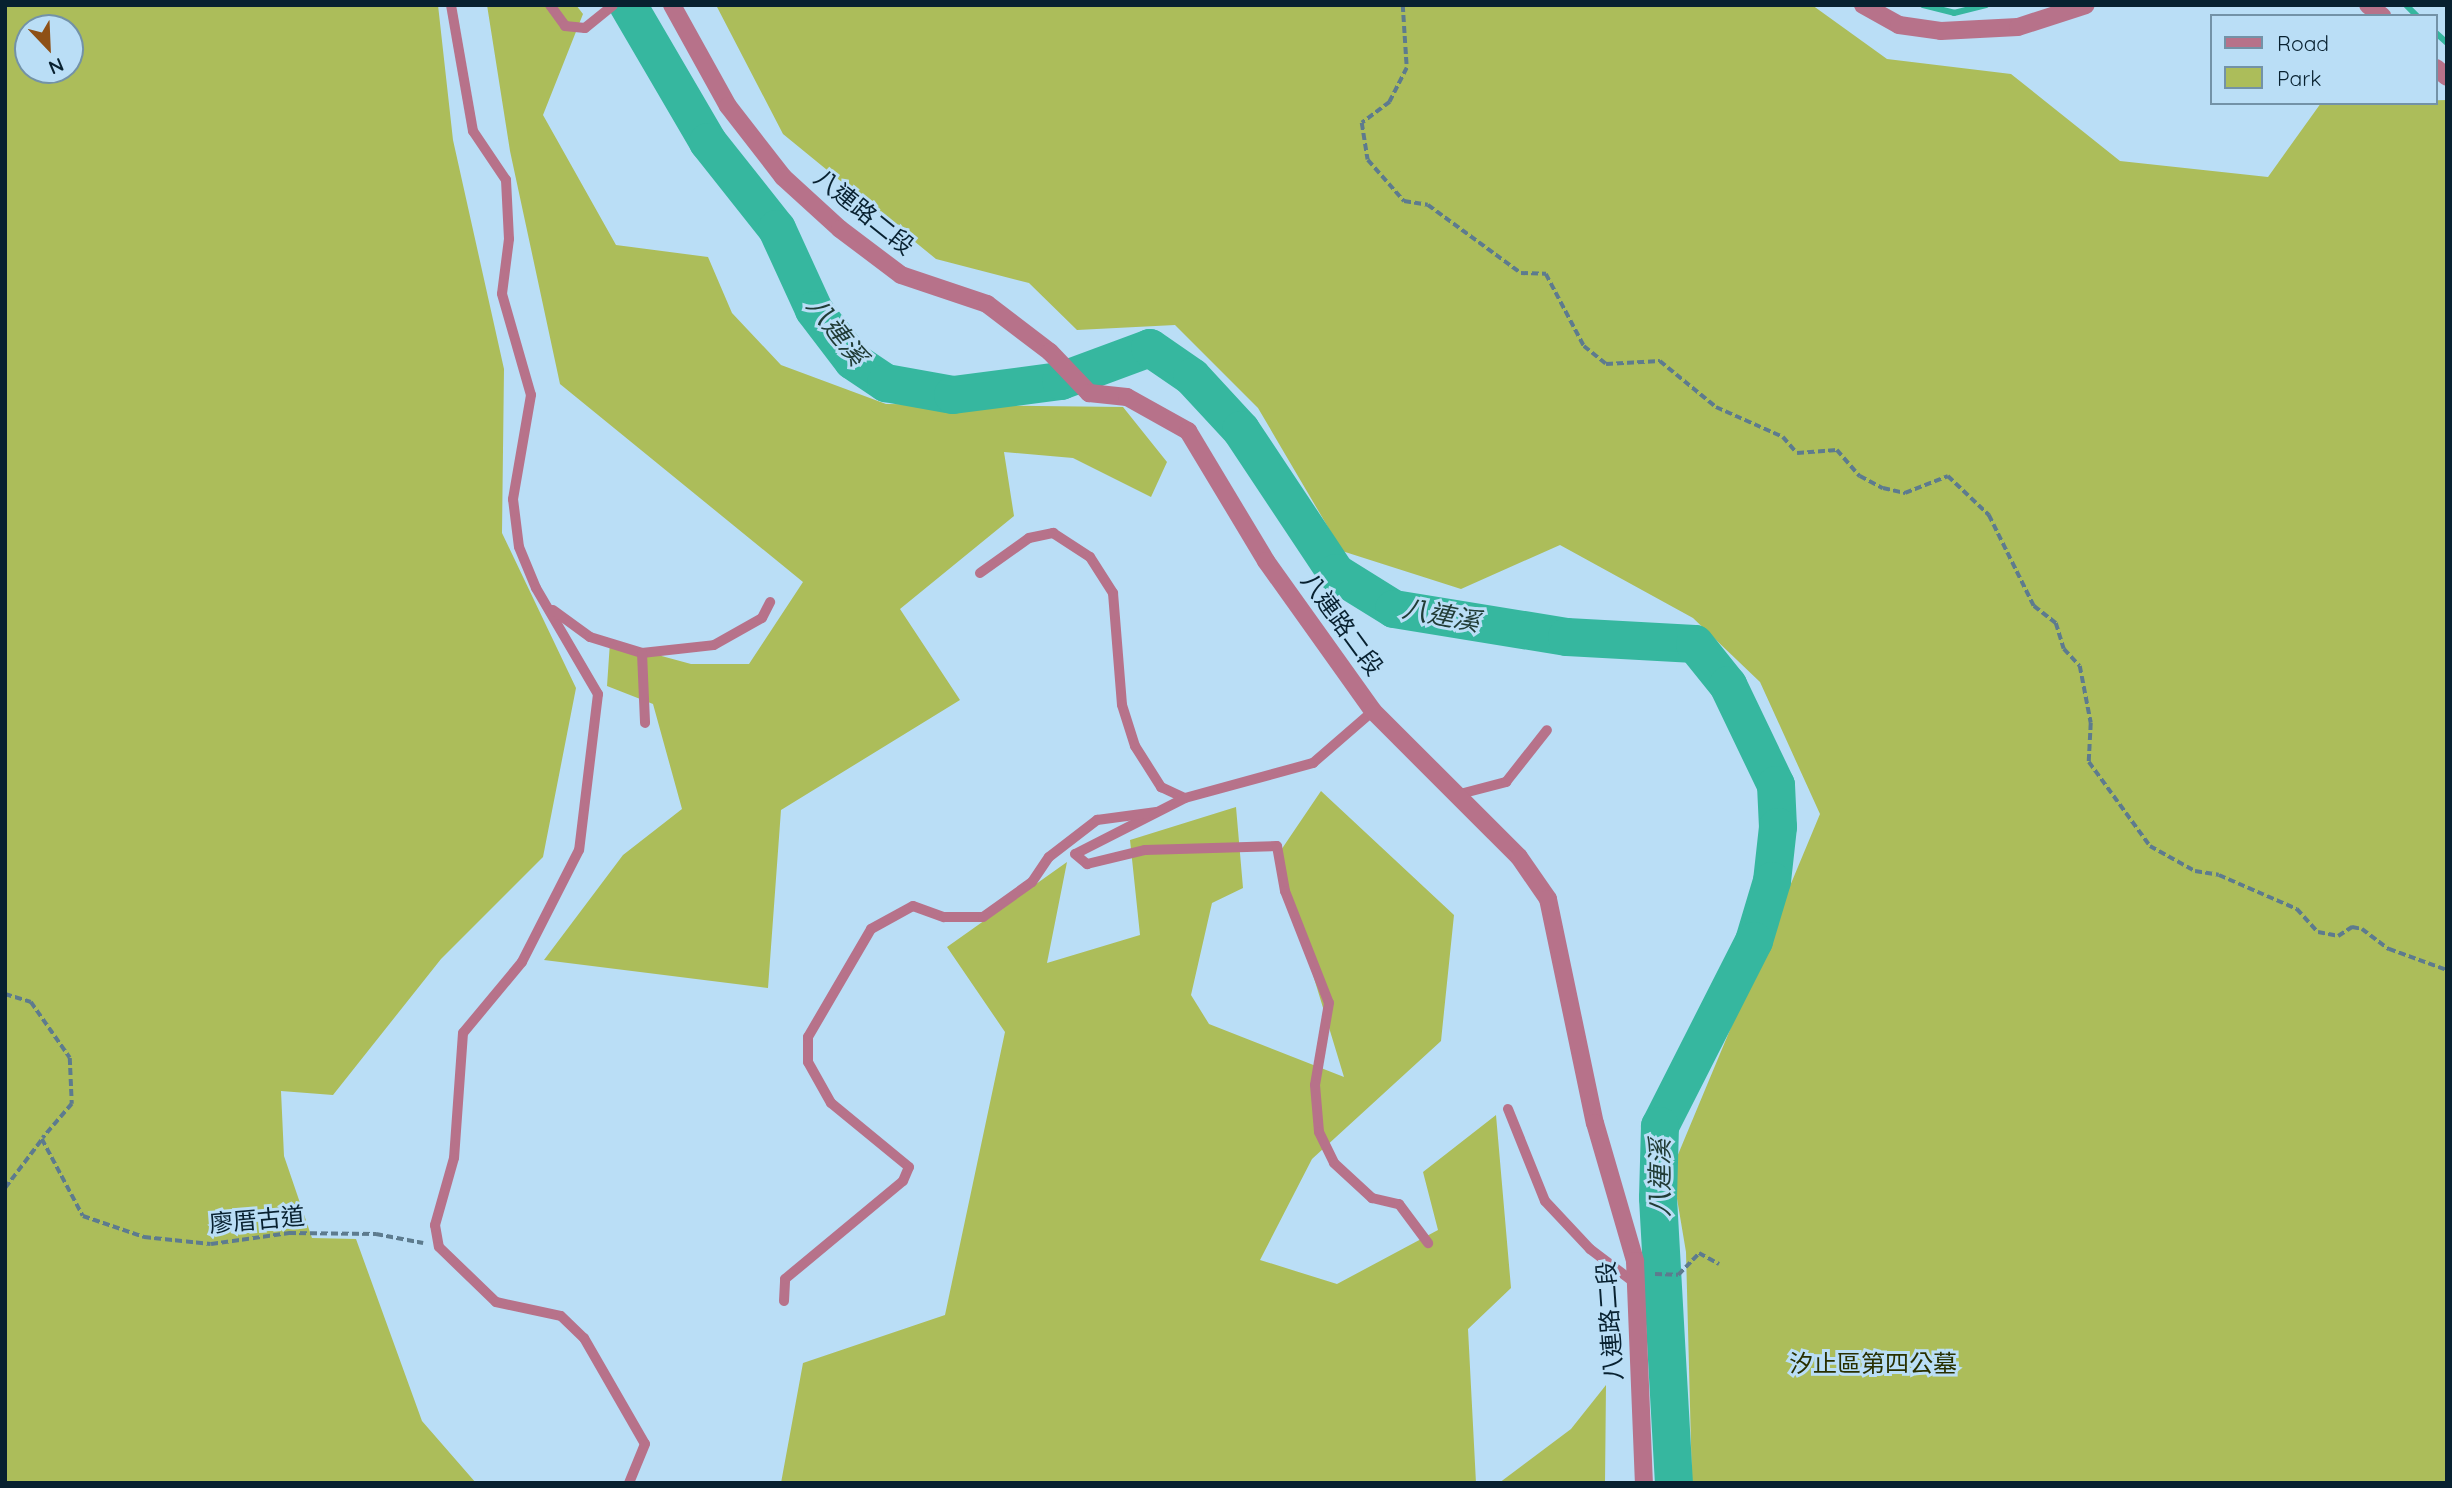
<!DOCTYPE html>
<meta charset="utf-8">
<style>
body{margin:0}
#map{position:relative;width:2452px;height:1488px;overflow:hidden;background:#badef6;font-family:Quicksand,"Noto Sans TC",sans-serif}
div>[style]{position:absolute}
.green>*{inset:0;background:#acbd5a}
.stream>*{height:6px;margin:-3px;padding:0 3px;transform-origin:3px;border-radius:3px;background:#36b79f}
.river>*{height:38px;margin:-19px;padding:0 19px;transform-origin:19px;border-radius:19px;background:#36b79f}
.path>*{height:3.5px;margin-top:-1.75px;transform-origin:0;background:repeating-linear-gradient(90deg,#5d7b8e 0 7px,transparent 0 10.5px)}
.service>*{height:10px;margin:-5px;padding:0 5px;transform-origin:5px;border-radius:5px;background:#b7728a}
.minor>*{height:18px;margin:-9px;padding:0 9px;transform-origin:9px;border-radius:9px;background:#b7728a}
.tertiary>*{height:18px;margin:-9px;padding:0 9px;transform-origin:9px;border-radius:9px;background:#b7728a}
span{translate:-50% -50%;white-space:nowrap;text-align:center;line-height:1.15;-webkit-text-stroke:6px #badef6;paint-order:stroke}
.street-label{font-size:24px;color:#082130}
.park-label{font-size:24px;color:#282f00}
.water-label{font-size:26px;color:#213c36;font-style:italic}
.frame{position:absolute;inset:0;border:7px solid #082130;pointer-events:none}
.legend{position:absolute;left:2210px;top:14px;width:228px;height:91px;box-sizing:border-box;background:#badef6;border:2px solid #7392a7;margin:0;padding:9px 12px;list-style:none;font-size:21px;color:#082130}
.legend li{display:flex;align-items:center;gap:14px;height:35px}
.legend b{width:35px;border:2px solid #7392a7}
.north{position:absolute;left:14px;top:14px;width:70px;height:70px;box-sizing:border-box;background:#badef6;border:2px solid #7392a7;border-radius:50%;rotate:157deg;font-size:19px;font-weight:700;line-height:28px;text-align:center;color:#082130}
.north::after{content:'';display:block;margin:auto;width:24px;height:32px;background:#8e5016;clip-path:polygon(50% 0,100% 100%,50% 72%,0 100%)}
</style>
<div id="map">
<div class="green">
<div style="clip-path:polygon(evenodd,5px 5px,438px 5px,453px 140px,504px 369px,502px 533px,576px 688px,543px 857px,441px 959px,333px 1095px,281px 1091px,284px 1156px,312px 1238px,356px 1239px,422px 1421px,476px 1483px,5px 1483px,5px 5px,70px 28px,70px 70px,28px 70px,28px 28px,70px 28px)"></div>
<div style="clip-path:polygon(487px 5px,576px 5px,583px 14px,543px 115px,616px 245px,708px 257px,732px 313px,781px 365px,886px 404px,1123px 407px,1167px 462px,1151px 497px,1073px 458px,1004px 452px,1014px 516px,900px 609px,960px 700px,781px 810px,768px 988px,544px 960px,623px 855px,682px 809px,653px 704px,607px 686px,610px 642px,691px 664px,749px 664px,803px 582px,560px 384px,510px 151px)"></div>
<div style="clip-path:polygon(716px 5px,1812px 5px,1887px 59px,2011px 74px,2120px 161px,2268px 177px,2321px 103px,2447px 100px,2447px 1483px,1692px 1483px,1686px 1252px,1672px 1169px,1820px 814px,1760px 682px,1693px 618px,1560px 545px,1461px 589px,1342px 551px,1258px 408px,1175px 325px,1077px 330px,1029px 283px,936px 259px,783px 134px)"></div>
<div style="clip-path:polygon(1321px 791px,1454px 915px,1441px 1041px,1312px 1159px,1260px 1260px,1337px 1284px,1438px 1230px,1423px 1172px,1496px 1115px,1511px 1288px,1468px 1329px,1476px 1483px,781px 1483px,803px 1363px,945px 1315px,1005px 1032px,947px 947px,1067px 862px,1047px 963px,1140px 935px,1130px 840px,1236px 807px,1243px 888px,1212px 903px,1191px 995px,1209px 1024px,1344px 1077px,1277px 856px)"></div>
<div style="clip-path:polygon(1606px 1385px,1605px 1483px,1499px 1483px,1571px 1429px)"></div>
</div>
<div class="stream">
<div style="left:1923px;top:5px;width:32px;rotate:14deg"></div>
<div style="left:1954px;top:13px;width:33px;rotate:-14deg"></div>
<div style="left:2406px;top:5px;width:16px;rotate:45deg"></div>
<div style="left:2436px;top:33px;width:15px;rotate:42deg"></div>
</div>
<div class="river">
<div style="left:628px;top:5px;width:159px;rotate:59.7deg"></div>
<div style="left:708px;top:142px;width:111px;rotate:51.6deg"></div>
<div style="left:777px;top:229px;width:89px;rotate:65.4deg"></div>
<div style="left:814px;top:310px;width:64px;rotate:52.6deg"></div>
<div style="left:853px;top:361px;width:40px;rotate:34deg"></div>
<div style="left:886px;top:383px;width:68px;rotate:10.2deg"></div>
<div style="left:953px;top:395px;width:109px;rotate:-7.4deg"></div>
<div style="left:1061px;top:381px;width:95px;rotate:-20.3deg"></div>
<div style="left:1150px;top:348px;width:51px;rotate:34.6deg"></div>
<div style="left:1192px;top:377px;width:72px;rotate:47.2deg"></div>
<div style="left:1241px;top:430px;width:172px;rotate:56.4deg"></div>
<div style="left:1336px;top:573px;width:68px;rotate:31.8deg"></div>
<div style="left:1394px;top:609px;width:175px;rotate:9.2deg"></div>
<div style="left:1567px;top:637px;width:128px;rotate:3.1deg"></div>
<div style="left:1695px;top:644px;width:53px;rotate:51.2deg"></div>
<div style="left:1728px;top:685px;width:111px;rotate:64.4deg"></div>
<div style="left:1776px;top:785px;width:42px;rotate:87.3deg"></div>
<div style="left:1778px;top:827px;width:54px;rotate:96.3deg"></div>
<div style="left:1772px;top:881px;width:63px;rotate:106.7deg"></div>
<div style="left:1754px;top:941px;width:208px;rotate:116.9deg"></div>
<div style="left:1660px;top:1126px;width:72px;rotate:91.6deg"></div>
<div style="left:1658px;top:1198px;width:285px;rotate:86.8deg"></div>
</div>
<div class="path">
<div style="left:1403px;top:5px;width:63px;rotate:86.4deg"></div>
<div style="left:1407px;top:68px;width:38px;rotate:117deg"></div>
<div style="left:1390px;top:102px;width:35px;rotate:143deg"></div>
<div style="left:1362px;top:123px;width:37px;rotate:81deg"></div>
<div style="left:1368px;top:160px;width:55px;rotate:48.7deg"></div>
<div style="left:1404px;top:201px;width:24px;rotate:9deg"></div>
<div style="left:1428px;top:205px;width:115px;rotate:36.2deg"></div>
<div style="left:1521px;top:273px;width:25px;rotate:2deg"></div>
<div style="left:1546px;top:274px;width:81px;rotate:62.2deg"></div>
<div style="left:1584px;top:346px;width:28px;rotate:39deg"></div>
<div style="left:1606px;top:364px;width:54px;rotate:-3.2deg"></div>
<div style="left:1660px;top:361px;width:72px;rotate:39.4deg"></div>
<div style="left:1716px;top:407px;width:73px;rotate:24.1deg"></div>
<div style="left:1783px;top:437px;width:21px;rotate:49deg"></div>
<div style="left:1797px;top:453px;width:40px;rotate:-4.3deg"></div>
<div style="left:1837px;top:450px;width:35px;rotate:49deg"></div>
<div style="left:1860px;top:476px;width:26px;rotate:28deg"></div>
<div style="left:1883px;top:488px;width:23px;rotate:13deg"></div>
<div style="left:1905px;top:493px;width:46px;rotate:-21.6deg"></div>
<div style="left:1948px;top:476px;width:57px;rotate:43.6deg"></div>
<div style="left:1989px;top:515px;width:102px;rotate:63.7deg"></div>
<div style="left:2034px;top:606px;width:28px;rotate:38deg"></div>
<div style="left:2056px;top:623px;width:27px;rotate:73deg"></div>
<div style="left:2064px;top:649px;width:23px;rotate:47deg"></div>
<div style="left:2080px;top:666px;width:58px;rotate:79.1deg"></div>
<div style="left:2091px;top:723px;width:39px;rotate:93deg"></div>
<div style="left:2089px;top:762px;width:104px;rotate:54deg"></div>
<div style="left:2150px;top:846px;width:51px;rotate:29.1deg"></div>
<div style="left:2195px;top:871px;width:24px;rotate:9deg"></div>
<div style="left:2219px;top:875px;width:85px;rotate:23.6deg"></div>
<div style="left:2297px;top:909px;width:31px;rotate:48deg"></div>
<div style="left:2318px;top:932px;width:20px;rotate:11deg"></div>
<div style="left:2338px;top:936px;width:17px;rotate:-33deg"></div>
<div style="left:2352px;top:927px;width:10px;rotate:11deg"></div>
<div style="left:2362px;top:929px;width:34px;rotate:37deg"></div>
<div style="left:2389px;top:949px;width:62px;rotate:19.9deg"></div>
<div style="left:5px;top:994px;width:27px;rotate:17deg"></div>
<div style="left:31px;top:1002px;width:68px;rotate:55.1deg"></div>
<div style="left:70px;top:1058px;width:46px;rotate:87.5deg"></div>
<div style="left:72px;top:1104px;width:45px;rotate:130.5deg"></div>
<div style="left:5px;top:1188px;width:61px;rotate:-52.9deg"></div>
<div style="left:42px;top:1139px;width:87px;rotate:62deg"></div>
<div style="left:83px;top:1216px;width:65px;rotate:19deg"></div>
<div style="left:144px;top:1237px;width:67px;rotate:6deg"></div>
<div style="left:211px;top:1244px;width:79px;rotate:-8deg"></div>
<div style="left:289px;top:1233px;width:87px;rotate:0.7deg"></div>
<div style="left:376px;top:1234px;width:48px;rotate:10.8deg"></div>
<div style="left:1655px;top:1274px;width:23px;rotate:2deg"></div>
<div style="left:1678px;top:1275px;width:30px;rotate:-46deg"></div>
<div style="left:1699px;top:1253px;width:23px;rotate:29deg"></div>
</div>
<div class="service">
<div style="left:451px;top:5px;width:128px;rotate:80.1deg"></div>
<div style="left:473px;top:131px;width:59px;rotate:56deg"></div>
<div style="left:506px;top:180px;width:59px;rotate:87.1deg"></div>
<div style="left:509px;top:239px;width:55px;rotate:97.3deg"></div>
<div style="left:502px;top:294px;width:105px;rotate:74deg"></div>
<div style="left:531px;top:395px;width:106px;rotate:99.8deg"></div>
<div style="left:513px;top:499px;width:48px;rotate:82.9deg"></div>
<div style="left:519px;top:547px;width:44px;rotate:67.5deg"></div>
<div style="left:536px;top:588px;width:123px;rotate:59.7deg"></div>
<div style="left:598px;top:694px;width:157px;rotate:96.9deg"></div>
<div style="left:579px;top:850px;width:126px;rotate:117deg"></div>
<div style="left:522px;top:962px;width:92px;rotate:129.7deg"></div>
<div style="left:463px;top:1033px;width:125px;rotate:94.1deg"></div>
<div style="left:454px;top:1158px;width:70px;rotate:105.8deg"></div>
<div style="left:435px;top:1225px;width:22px;rotate:80deg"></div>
<div style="left:439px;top:1247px;width:79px;rotate:44deg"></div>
<div style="left:496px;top:1302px;width:66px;rotate:12.2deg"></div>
<div style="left:561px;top:1316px;width:32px;rotate:44deg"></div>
<div style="left:584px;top:1338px;width:122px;rotate:60.1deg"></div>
<div style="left:645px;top:1444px;width:42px;rotate:112.3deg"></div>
<div style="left:550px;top:5px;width:26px;rotate:54deg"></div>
<div style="left:565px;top:26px;width:20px;rotate:6deg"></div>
<div style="left:585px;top:28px;width:36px;rotate:-39deg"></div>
<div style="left:980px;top:573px;width:60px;rotate:-35.5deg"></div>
<div style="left:1029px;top:538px;width:25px;rotate:-12deg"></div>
<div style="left:1053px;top:533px;width:44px;rotate:33deg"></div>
<div style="left:1090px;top:557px;width:43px;rotate:57.4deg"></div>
<div style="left:1113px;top:593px;width:112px;rotate:85.4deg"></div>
<div style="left:1122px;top:705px;width:43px;rotate:72.4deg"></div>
<div style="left:1135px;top:746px;width:49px;rotate:57.6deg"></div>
<div style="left:1161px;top:787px;width:26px;rotate:25deg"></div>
<div style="left:1185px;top:798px;width:133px;rotate:-15.3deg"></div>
<div style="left:1313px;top:763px;width:79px;rotate:-40.9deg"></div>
<div style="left:553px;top:610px;width:46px;rotate:36.1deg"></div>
<div style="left:590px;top:637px;width:54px;rotate:17.1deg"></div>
<div style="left:642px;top:653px;width:72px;rotate:-6.3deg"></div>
<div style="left:714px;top:645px;width:55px;rotate:-29.4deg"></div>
<div style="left:762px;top:618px;width:18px;rotate:-63deg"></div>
<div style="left:642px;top:653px;width:70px;rotate:87.5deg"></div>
<div style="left:1460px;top:794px;width:48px;rotate:-14.6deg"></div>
<div style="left:1506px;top:782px;width:66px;rotate:-51.7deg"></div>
<div style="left:1185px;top:798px;width:123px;rotate:153deg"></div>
<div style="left:1075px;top:854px;width:16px;rotate:40deg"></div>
<div style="left:1087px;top:864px;width:60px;rotate:-13.6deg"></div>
<div style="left:1145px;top:850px;width:132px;rotate:-1.7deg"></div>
<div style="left:1277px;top:846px;width:46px;rotate:79.9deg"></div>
<div style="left:1285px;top:891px;width:120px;rotate:68.6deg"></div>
<div style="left:1329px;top:1003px;width:83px;rotate:99.7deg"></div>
<div style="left:1315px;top:1085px;width:47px;rotate:85.1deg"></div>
<div style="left:1319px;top:1132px;width:34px;rotate:64deg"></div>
<div style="left:1334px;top:1163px;width:52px;rotate:42.6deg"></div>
<div style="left:1372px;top:1198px;width:28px;rotate:13deg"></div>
<div style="left:1399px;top:1204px;width:49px;rotate:53.4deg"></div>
<div style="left:1508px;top:1109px;width:99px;rotate:68.1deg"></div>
<div style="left:1545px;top:1201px;width:66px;rotate:46.8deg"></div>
<div style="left:1590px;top:1249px;width:56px;rotate:37.1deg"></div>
<div style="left:784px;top:1301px;width:22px;rotate:-87deg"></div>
<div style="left:785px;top:1279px;width:153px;rotate:-39.7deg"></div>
<div style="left:903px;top:1181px;width:15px;rotate:-67deg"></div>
<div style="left:909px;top:1167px;width:101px;rotate:-140.6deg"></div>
<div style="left:831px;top:1103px;width:47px;rotate:-119.3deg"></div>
<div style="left:808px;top:1062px;width:25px;rotate:-90deg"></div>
<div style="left:808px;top:1037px;width:125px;rotate:-59.7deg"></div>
<div style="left:871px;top:929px;width:48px;rotate:-28.7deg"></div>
<div style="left:913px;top:906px;width:33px;rotate:20deg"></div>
<div style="left:944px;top:917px;width:39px"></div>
<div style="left:983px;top:917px;width:60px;rotate:-35.5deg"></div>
<div style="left:1032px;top:882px;width:30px;rotate:-56deg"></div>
<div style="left:1049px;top:857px;width:61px;rotate:-37.6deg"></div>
<div style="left:1097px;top:820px;width:60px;rotate:-7.7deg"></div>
</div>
<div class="minor">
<div style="left:1863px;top:5px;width:41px;rotate:29.1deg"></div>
<div style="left:1899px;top:25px;width:42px;rotate:8.1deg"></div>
<div style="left:1941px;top:31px;width:77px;rotate:-3deg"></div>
<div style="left:2018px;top:27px;width:71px;rotate:-17.9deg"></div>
<div style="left:2368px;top:5px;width:18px;rotate:38deg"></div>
<div style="left:2436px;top:68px;width:14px;rotate:39deg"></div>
</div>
<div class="tertiary">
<div style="left:672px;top:5px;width:115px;rotate:61deg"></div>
<div style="left:728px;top:106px;width:90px;rotate:52.2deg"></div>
<div style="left:783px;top:177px;width:77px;rotate:42.4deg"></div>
<div style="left:840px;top:229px;width:76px;rotate:37deg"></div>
<div style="left:901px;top:275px;width:91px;rotate:18.6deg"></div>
<div style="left:987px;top:304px;width:79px;rotate:37.3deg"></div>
<div style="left:1050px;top:352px;width:57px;rotate:46.4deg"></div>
<div style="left:1089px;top:393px;width:38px;rotate:6deg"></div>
<div style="left:1127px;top:397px;width:70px;rotate:29.1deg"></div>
<div style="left:1188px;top:431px;width:152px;rotate:59deg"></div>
<div style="left:1266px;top:561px;width:184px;rotate:54.5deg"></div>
<div style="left:1373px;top:711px;width:206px;rotate:45deg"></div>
<div style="left:1519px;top:857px;width:51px;rotate:55.4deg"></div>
<div style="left:1548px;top:899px;width:229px;rotate:78.2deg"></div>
<div style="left:1595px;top:1123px;width:144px;rotate:73.8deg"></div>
<div style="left:1635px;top:1261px;width:222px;rotate:87.7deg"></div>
</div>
<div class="street-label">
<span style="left:864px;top:212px;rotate:39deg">八連路二段</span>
<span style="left:1342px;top:624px;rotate:54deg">八連路二段</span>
<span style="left:257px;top:1220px;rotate:-5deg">廖厝古道</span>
<span style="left:1610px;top:1321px;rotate:-94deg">八連路二段</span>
</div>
<div class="park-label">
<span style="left:1873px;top:1364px">汐止區第四公墓</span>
</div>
<div class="water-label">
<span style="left:837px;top:331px;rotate:52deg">八連溪</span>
<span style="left:1441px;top:615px;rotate:11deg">八連溪</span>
<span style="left:1660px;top:1178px;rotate:-90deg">八連溪</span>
</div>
<div class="frame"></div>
<ul class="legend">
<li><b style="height:9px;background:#b7728a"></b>Road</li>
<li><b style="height:19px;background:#acbd5a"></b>Park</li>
</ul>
<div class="north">N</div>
</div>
